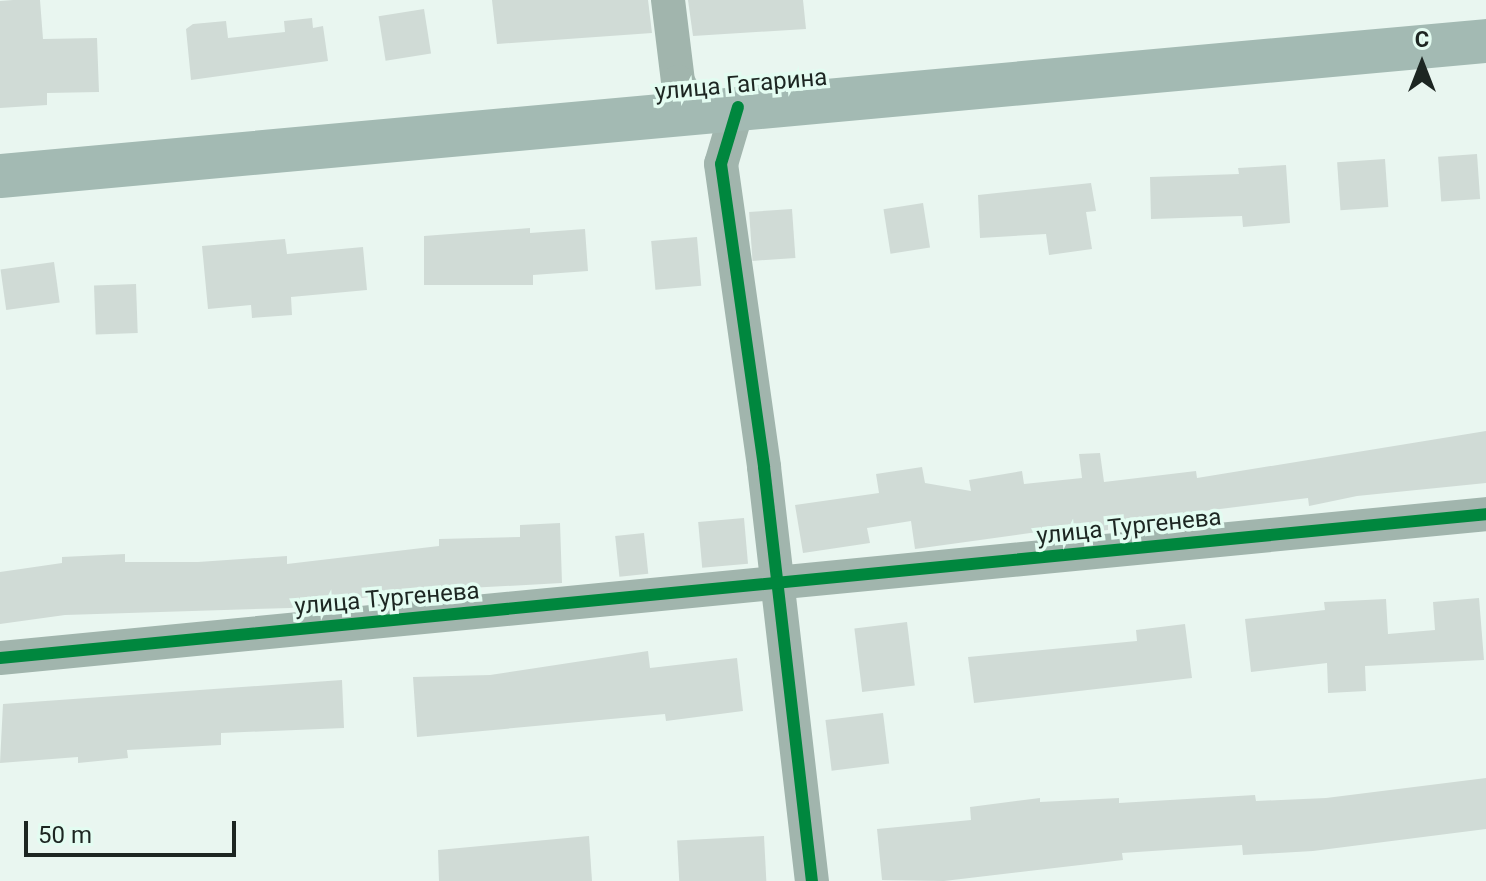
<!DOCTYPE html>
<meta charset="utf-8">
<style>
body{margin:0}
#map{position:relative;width:1486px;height:881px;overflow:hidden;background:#e9f6f0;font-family:Roboto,sans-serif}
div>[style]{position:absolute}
.building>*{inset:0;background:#d0dbd6;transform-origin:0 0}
.street>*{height:34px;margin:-17px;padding:0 17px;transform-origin:17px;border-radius:17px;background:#a1b5ad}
.secondary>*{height:44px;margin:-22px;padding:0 22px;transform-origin:22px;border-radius:22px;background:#a3bab3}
.cycleway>*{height:12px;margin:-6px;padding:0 6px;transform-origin:6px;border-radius:6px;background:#00873e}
span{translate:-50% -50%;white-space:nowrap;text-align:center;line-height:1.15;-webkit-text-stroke:7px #e3fcf1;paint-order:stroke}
.street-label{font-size:24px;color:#1d2622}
.north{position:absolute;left:1382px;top:24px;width:80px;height:80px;-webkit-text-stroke:6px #e3fcf1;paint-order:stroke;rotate:0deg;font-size:22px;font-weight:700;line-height:32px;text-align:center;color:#1d2622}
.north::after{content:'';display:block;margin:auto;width:28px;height:36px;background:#1d2622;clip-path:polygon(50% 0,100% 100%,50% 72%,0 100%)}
.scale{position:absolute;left:24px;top:821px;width:212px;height:36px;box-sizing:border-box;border:4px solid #1d2622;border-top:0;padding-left:10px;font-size:24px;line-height:28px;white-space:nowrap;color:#1d2622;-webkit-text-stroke:6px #e3fcf1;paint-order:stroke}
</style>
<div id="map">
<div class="building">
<div style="clip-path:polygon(13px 0,40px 0,43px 39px,97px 38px,99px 92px,47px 93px,47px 105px,0 108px,0 1px)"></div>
<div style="clip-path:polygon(492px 0,648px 0,652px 33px,497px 44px)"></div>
<div style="clip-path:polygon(688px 0,803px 0,806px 29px,693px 36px)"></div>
<div style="left:424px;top:9px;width:45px;height:46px;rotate:81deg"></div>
<div style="clip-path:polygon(312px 18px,313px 28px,323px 26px,328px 61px,191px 80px,186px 29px,193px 24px,226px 21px,228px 38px,285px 32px,284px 21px)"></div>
<div style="left:1477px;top:154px;width:45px;height:39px;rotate:86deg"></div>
<div style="left:1385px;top:159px;width:48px;height:48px;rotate:86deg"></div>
<div style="clip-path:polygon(1286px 165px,1290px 223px,1243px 227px,1242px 216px,1151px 219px,1150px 177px,1239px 174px,1238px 168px)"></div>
<div style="clip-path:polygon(1091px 183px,1096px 211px,1086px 212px,1092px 249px,1049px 255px,1046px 234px,980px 238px,978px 195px)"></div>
<div style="left:923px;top:203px;width:45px;height:40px;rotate:81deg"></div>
<div style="left:792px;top:209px;width:49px;height:43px;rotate:86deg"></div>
<div style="clip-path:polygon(530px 228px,530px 233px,585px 229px,588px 271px,533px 275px,533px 285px,424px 285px,424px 236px)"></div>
<div style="left:697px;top:237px;width:49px;height:46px;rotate:85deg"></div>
<div style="clip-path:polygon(285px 239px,287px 254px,363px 247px,367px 290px,291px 297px,292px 315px,252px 318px,251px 305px,208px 309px,202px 246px)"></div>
<div style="left:54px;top:262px;width:41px;height:54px;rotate:82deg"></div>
<div style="left:136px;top:284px;width:49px;height:42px;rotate:88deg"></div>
<div style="clip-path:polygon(1486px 431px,1486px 483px,1357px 496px,1309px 506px,1308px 498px,1108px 523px,1108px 530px,1088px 532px,1087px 525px,915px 549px,911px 521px,867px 528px,870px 543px,803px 553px,795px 505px,879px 493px,876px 474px,922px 467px,925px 483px,971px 491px,969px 480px,1022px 471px,1024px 484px,1082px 478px,1079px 454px,1100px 453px,1104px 482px,1196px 471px,1197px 478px)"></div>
<div style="left:744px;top:518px;width:46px;height:46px;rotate:85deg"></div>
<div style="clip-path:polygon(560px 523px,562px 583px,413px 591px,290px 608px,65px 615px,0 624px,0 572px,62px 563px,62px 557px,125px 554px,125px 562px,198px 562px,287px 556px,287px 564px,439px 546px,439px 539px,520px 537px,520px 525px)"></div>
<div style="left:644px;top:533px;width:41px;height:29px;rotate:84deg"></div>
<div style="clip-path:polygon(1479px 598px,1484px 660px,1365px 666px,1366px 691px,1328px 693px,1327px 663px,1251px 672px,1245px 619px,1325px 610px,1324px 602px,1386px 599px,1388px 634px,1435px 630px,1433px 602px)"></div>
<div style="left:907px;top:622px;width:64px;height:53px;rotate:83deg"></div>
<div style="clip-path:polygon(1185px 624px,1192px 678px,974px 703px,968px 657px,1137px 641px,1136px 630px)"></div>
<div style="clip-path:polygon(648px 651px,650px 668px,737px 658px,743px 711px,666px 721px,665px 714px,417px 737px,413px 677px,490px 675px)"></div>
<div style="clip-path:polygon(342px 680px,344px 728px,221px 733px,221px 745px,127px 750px,128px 758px,78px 763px,78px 757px,0 763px,3px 704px)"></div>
<div style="left:883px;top:713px;width:51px;height:58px;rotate:83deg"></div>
<div style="clip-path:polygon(1486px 778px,1486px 829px,1313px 851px,1243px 855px,1242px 845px,1122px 853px,1123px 860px,944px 881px,882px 880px,877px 829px,971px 820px,970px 807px,1040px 798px,1040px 802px,1119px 798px,1119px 803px,1255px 795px,1256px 801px,1326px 798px)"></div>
<div style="clip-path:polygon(589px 836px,592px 881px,439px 881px,438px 850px)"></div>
<div style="left:764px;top:836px;width:45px;height:87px;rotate:87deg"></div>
</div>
<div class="street">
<div style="left:668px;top:0;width:83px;rotate:83deg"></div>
<div style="left:678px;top:82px;width:33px;rotate:61deg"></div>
<div style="left:738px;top:107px;width:59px;rotate:106.6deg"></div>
<div style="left:721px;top:164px;width:306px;rotate:81.9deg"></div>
<div style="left:764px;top:467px;width:417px;rotate:83.4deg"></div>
<div style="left:0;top:658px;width:1493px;rotate:-5.53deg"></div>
</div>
<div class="secondary">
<div style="left:0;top:176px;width:1492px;rotate:-5.19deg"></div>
</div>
<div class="cycleway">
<div style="left:738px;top:107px;width:59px;rotate:106.6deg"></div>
<div style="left:721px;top:164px;width:306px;rotate:81.9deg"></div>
<div style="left:764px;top:467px;width:417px;rotate:83.4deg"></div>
<div style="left:0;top:658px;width:1493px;rotate:-5.53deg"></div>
</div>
<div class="street-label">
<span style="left:741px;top:85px;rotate:-5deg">улица Гагарина</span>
<span style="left:1129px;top:527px;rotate:-6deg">улица Тургенева</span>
<span style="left:387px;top:599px;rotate:-5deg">улица Тургенева</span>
</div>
<div class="north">С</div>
<div class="scale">50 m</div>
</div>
